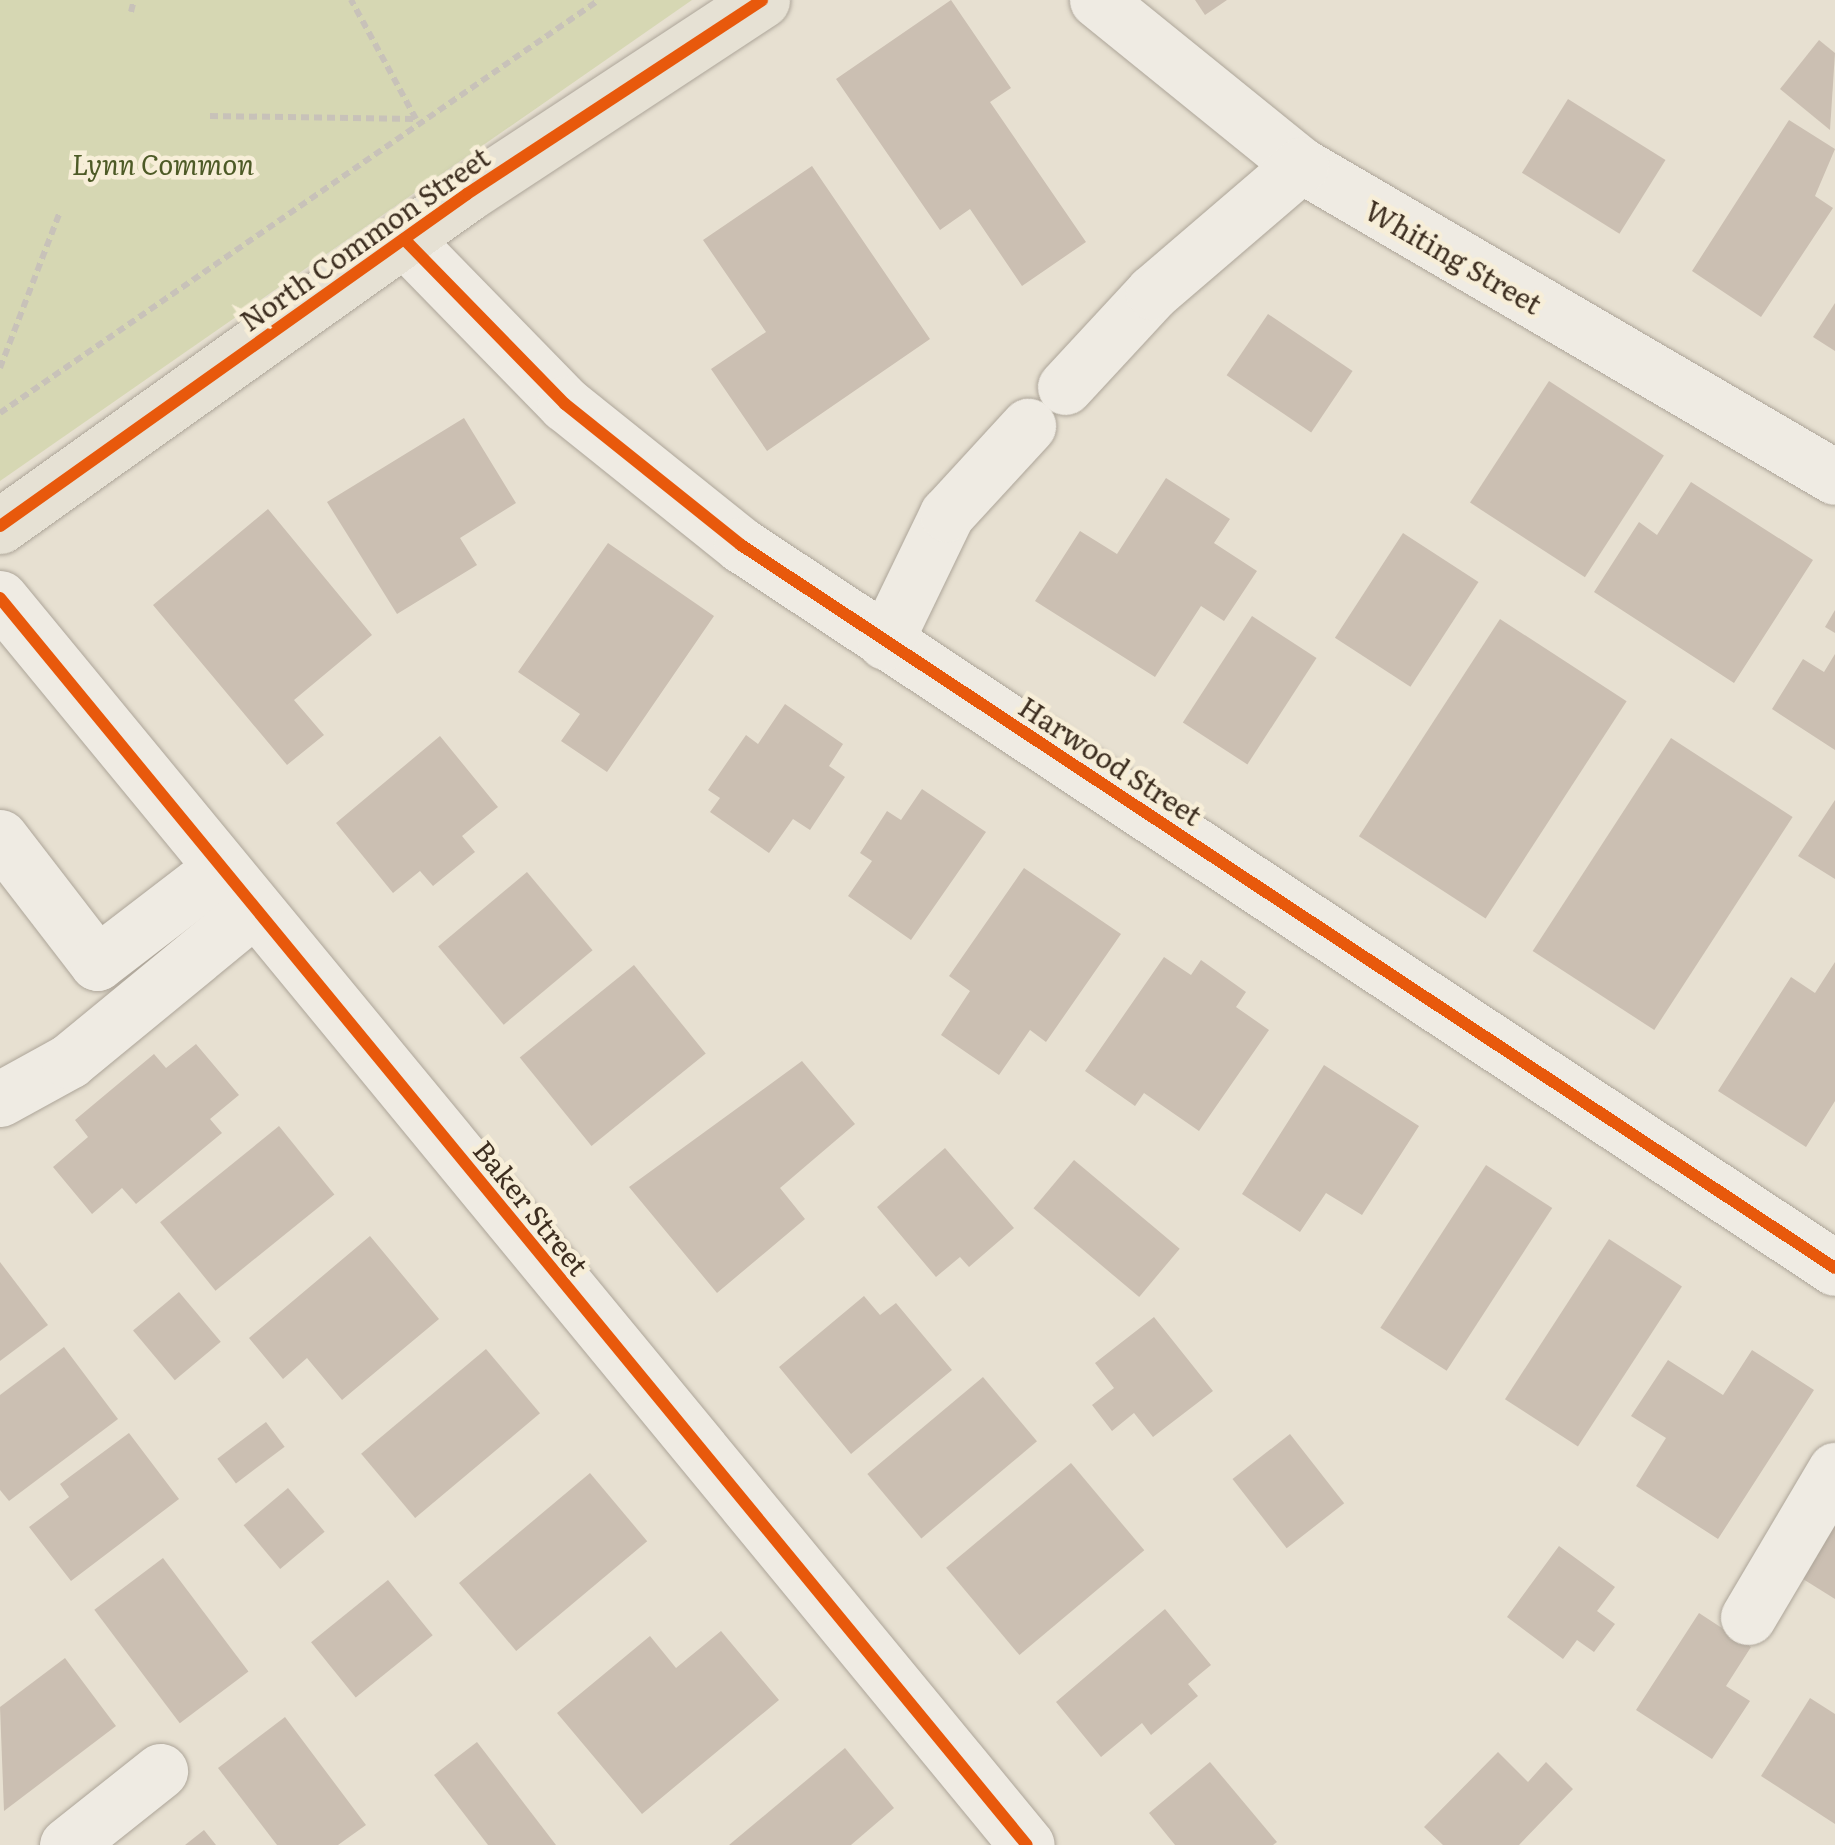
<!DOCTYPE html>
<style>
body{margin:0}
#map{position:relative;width:1835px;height:1845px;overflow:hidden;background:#e7e0d1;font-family:Literata,serif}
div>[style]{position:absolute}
.green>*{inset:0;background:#d6d7b3}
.building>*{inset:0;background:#cbbfb2;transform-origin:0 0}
.path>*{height:6px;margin-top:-3px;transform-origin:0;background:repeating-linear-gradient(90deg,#c8c2b9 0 8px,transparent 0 13px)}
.roads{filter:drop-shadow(0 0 2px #ada599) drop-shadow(0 0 2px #ada599)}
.minor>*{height:55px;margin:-27.5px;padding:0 27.5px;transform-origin:27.5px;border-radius:27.5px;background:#efebe3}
.major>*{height:55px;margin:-27.5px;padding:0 27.5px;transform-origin:27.5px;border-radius:27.5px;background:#e6e1d4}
.cycleway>*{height:12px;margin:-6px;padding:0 6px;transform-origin:6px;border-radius:6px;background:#e8590c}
span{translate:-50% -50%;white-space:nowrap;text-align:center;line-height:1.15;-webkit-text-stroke:9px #f7eed8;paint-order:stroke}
.park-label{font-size:28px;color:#4d5a26;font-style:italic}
.street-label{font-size:28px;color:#3d2e20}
</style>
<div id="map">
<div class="green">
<div style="clip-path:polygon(0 0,692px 0,0 481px)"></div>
</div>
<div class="building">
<div style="clip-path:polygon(951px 0,1011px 88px,990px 102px,1086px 242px,1022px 286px,970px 209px,940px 230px,836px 79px)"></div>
<div style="clip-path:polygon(1195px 0,1227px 0,1205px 15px)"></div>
<div style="clip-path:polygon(1819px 40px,1835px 53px,1830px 130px,1780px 89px)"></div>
<div style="left:1568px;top:99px;width:115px;height:87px;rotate:32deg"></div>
<div style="clip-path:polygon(1789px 120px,1835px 149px,1815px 196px,1833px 208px,1761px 317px,1692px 271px)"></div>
<div style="clip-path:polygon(812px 166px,930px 339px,767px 451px,711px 369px,766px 332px,703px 240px)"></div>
<div style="clip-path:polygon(1835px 303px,1835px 351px,1813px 337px)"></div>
<div style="left:1268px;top:314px;width:102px;height:74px;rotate:34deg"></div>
<div style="left:1549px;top:381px;width:137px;height:145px;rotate:33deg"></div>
<div style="clip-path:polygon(464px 418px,516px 503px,460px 538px,477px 565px,397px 614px,327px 502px)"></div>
<div style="clip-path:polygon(1166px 478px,1230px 519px,1214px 543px,1257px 571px,1224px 621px,1201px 606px,1155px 677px,1035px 601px,1080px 531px,1117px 554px)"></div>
<div style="clip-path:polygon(1691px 482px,1813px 560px,1734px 683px,1594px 592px,1639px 522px,1657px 535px)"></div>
<div style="clip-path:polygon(268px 509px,372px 635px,294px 700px,324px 735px,287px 765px,153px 605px)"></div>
<div style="left:1403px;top:533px;width:90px;height:125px;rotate:33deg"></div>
<div style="clip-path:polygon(608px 543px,714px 616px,607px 772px,561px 741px,580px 714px,518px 672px)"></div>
<div style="clip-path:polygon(1835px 610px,1835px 633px,1825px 627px)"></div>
<div style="left:1252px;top:616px;width:77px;height:127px;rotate:33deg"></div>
<div style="left:1500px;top:619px;width:151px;height:259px;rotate:33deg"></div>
<div style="clip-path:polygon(1835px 654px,1835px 750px,1772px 709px,1803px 659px,1824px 672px)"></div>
<div style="clip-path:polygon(785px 704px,843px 744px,829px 766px,845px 777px,810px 830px,793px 819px,769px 853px,710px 812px,720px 798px,708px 790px,746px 735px,758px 744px)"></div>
<div style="clip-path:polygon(440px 736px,498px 807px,462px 836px,475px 852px,433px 886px,420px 871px,393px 893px,336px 823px)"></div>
<div style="left:1671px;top:738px;width:145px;height:254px;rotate:33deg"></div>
<div style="clip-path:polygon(922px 789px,986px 832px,911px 940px,848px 896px,872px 861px,860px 853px,887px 811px,901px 820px)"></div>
<div style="clip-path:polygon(1835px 800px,1835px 879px,1798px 856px)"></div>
<div style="clip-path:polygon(1024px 868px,1121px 934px,1046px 1042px,1030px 1030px,999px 1075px,941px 1035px,970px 991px,949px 976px)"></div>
<div style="left:527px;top:872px;width:102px;height:116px;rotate:50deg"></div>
<div style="clip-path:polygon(1164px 957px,1191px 975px,1201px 960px,1246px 992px,1236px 1007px,1269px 1030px,1199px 1131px,1144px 1093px,1135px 1106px,1085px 1071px)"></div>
<div style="clip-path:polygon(1835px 962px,1835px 1101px,1806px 1147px,1718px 1091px,1791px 977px,1815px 993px)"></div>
<div style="left:634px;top:965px;width:114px;height:147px;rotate:51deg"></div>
<div style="clip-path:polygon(196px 1044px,239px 1095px,210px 1119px,222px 1133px,136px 1204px,122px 1188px,92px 1214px,53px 1167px,88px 1137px,75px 1120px,154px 1054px,166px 1068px)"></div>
<div style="clip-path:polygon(802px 1061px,855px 1124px,780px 1188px,805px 1219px,717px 1293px,629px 1187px)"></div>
<div style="clip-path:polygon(1324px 1065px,1419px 1126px,1362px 1215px,1326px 1193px,1300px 1232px,1242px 1194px)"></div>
<div style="left:279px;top:1126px;width:88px;height:153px;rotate:51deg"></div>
<div style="clip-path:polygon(945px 1148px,1014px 1228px,969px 1267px,960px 1257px,936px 1277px,877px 1207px)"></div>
<div style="left:1074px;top:1160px;width:138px;height:63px;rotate:40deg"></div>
<div style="left:1486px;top:1165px;width:79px;height:194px;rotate:33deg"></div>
<div style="clip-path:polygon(370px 1236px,439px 1319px,342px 1400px,307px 1358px,283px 1379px,249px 1338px)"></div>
<div style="left:1609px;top:1239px;width:87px;height:191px;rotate:33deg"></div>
<div style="clip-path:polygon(0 1262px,48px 1325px,0 1361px)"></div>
<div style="left:179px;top:1292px;width:65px;height:60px;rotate:50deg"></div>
<div style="clip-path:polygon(864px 1296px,880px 1315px,896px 1303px,952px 1370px,851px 1454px,779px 1367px)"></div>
<div style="clip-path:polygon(1154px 1317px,1213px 1391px,1153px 1437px,1134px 1413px,1112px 1431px,1092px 1405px,1114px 1388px,1095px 1363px)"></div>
<div style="clip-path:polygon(64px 1347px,118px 1419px,9px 1501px,0 1490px,0 1395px)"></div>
<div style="left:486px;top:1349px;width:84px;height:163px;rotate:50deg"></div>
<div style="clip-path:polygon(1752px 1350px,1814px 1390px,1718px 1539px,1636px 1486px,1666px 1438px,1631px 1416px,1668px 1360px,1723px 1395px)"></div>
<div style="left:983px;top:1377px;width:84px;height:151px;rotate:50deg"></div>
<div style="left:266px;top:1422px;width:31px;height:61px;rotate:53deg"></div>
<div style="clip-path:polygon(129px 1433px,179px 1499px,71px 1581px,29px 1527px,69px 1497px,60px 1484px)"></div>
<div style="left:1290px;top:1434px;width:88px;height:73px;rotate:52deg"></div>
<div style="left:1071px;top:1463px;width:114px;height:163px;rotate:50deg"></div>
<div style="left:590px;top:1473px;width:89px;height:171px;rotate:50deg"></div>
<div style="left:288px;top:1488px;width:57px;height:58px;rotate:50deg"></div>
<div style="clip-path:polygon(1835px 1494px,1835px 1599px,1787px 1569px)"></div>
<div style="clip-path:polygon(1559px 1546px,1615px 1587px,1597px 1611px,1615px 1624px,1594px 1652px,1577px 1640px,1563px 1659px,1507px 1617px)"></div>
<div style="left:163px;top:1558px;width:142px;height:86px;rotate:53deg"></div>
<div style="left:388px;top:1580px;width:71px;height:99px;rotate:51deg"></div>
<div style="clip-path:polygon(1165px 1609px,1211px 1665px,1188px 1684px,1198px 1696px,1151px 1735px,1142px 1723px,1101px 1757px,1056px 1702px)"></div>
<div style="clip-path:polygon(1699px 1613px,1751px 1647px,1726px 1686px,1750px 1701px,1712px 1759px,1636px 1710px)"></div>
<div style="clip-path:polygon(721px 1631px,779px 1700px,642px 1814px,557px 1713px,650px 1636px,676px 1668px)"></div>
<div style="clip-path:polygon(65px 1658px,116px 1726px,4px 1811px,0 1707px)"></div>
<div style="clip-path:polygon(1810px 1698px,1835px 1714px,1835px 1824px,1761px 1776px)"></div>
<div style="clip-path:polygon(285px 1717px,366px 1825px,338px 1845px,277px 1845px,218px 1768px)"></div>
<div style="clip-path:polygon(477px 1742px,556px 1845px,488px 1845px,434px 1775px)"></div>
<div style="clip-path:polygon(845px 1748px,894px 1808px,851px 1845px,729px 1845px)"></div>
<div style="clip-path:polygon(1498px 1752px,1528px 1782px,1546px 1762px,1573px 1789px,1519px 1845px,1443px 1845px,1424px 1827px)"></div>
<div style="clip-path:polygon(1210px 1762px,1277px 1842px,1273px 1845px,1175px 1845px,1149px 1813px)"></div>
<div style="clip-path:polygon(204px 1830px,216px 1845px,185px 1845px)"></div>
</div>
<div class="path">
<div style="left:131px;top:12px;width:12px;rotate:-76deg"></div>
<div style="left:210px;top:116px;width:206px;rotate:0.8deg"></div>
<div style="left:416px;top:119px;width:136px;rotate:-118.6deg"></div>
<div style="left:0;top:368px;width:167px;rotate:-69deg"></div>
<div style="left:0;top:413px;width:728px;rotate:-34.59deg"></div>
</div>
<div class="roads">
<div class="minor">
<div style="left:1097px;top:0;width:262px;rotate:39deg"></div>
<div style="left:1301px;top:165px;width:618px;rotate:30.3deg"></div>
<div style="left:404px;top:239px;width:231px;rotate:45.7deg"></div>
<div style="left:565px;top:404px;width:226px;rotate:38.7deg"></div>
<div style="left:741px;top:545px;width:1311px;rotate:33.46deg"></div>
<div style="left:1065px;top:387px;width:129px;rotate:-47.2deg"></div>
<div style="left:1153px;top:292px;width:195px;rotate:-40.6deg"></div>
<div style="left:0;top:598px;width:1615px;rotate:50.53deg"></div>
<div style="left:885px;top:642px;width:142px;rotate:-64.2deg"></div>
<div style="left:947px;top:514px;width:120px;rotate:-47.4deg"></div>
<div style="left:0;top:837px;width:159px;rotate:52.4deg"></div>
<div style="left:97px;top:963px;width:156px;rotate:-37.5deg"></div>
<div style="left:0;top:1099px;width:79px;rotate:-28.8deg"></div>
<div style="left:69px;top:1061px;width:239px;rotate:-39.4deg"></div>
<div style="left:1748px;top:1617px;width:171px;rotate:-59.4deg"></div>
<div style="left:67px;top:1845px;width:119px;rotate:-38.5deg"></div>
</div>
<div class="major">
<div style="left:0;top:526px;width:573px;rotate:-35.41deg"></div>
<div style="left:467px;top:194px;width:353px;rotate:-33.3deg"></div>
</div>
</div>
<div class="cycleway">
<div style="left:404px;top:239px;width:231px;rotate:45.7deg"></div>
<div style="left:565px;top:404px;width:226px;rotate:38.7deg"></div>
<div style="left:741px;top:545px;width:1311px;rotate:33.46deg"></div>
<div style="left:0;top:526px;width:573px;rotate:-35.41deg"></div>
<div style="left:467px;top:194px;width:353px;rotate:-33.3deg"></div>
<div style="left:0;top:598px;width:1615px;rotate:50.53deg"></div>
</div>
<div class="park-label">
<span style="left:163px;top:163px">Lynn Common</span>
</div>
<div class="street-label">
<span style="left:364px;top:238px;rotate:-35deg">North Common Street</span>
<span style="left:1454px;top:256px;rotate:30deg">Whiting Street</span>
<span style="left:1111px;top:760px;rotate:33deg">Harwood Street</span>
<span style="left:532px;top:1207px;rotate:51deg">Baker Street</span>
</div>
</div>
